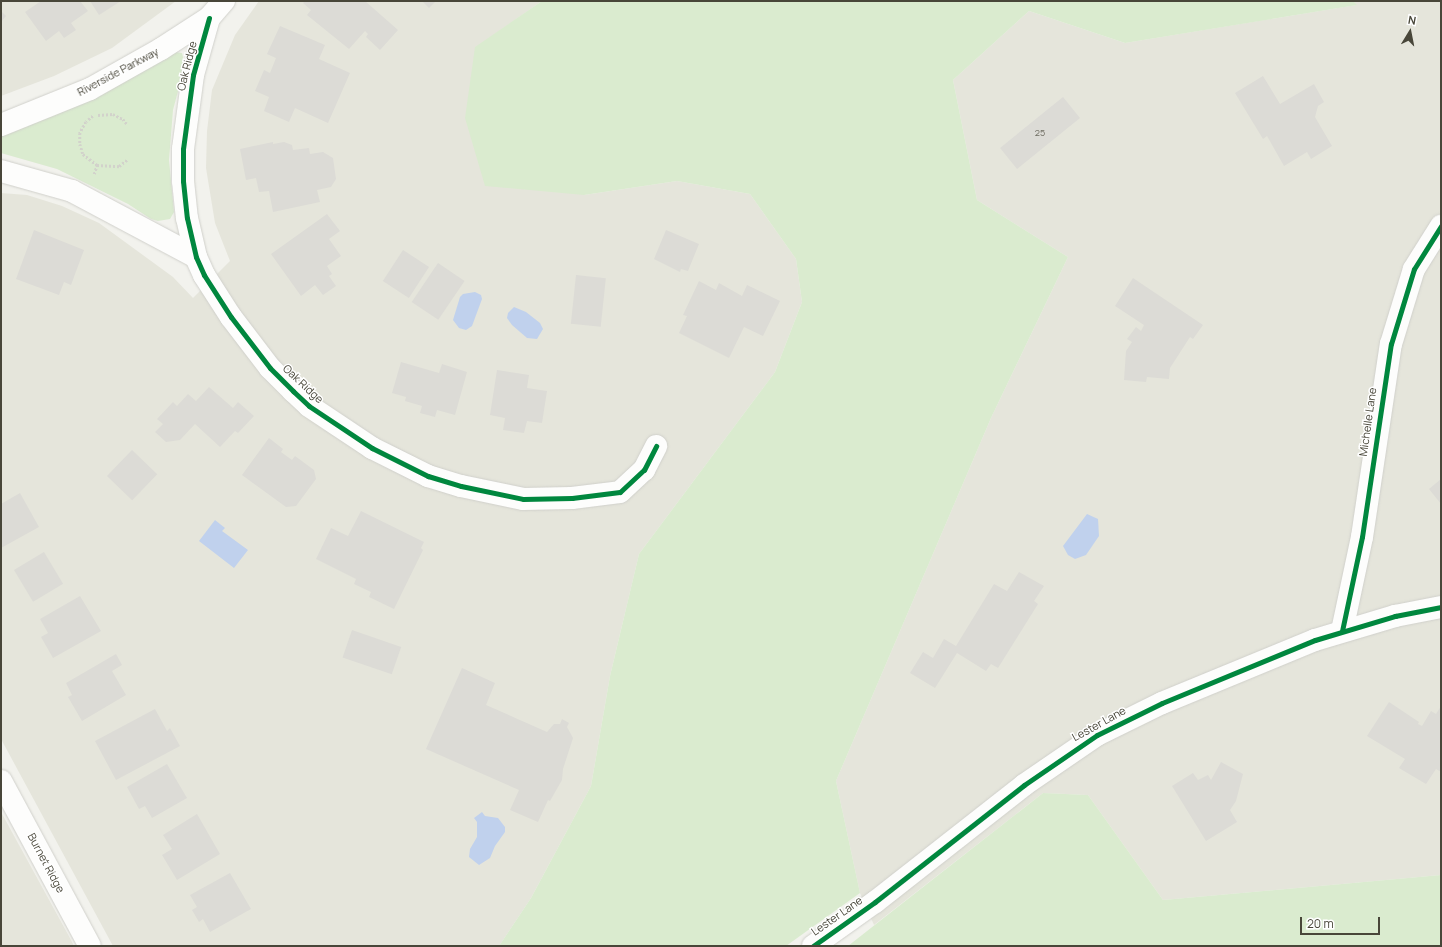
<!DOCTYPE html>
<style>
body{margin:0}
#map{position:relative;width:1442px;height:947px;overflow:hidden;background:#f2f2ed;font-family:Manrope,sans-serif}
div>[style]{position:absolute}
.residential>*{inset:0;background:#e5e5db}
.green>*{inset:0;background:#daebcf}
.water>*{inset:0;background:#c0d1ed}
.building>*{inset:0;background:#dcdbd6;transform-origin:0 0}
.path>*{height:2.5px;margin-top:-1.25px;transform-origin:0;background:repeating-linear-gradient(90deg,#d2d2cb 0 2px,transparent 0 4px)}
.roads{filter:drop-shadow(0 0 1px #d0d0cb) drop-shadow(0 0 1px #d0d0cb)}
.minor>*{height:22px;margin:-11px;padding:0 11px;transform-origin:11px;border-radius:11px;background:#fdfdfc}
.cycleway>*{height:5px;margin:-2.5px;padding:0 2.5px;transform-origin:2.5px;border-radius:2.5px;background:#00873e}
span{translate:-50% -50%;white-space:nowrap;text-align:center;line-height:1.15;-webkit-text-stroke:3px #fff;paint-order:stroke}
.number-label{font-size:9px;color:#6e6c61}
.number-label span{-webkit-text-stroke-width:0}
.street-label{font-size:11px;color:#484639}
.frame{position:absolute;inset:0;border:2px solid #484639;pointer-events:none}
.north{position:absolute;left:1390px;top:12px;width:40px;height:40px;-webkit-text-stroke:3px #fff;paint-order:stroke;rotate:10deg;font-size:11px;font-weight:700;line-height:16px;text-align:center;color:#484639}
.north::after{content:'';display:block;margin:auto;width:14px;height:18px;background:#484639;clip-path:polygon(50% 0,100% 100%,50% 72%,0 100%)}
.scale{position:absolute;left:1300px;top:917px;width:80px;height:18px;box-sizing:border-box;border:2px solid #484639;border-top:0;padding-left:5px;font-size:12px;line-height:14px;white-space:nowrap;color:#484639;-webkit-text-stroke:3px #fff;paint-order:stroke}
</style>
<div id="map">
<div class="residential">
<div style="clip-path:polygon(1px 1px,176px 1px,112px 48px,54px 76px,1px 96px)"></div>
<div style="clip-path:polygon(259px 1px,542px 1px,475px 48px,584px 195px,677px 181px,750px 194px,796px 259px,802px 302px,775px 372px,639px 554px,610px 676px,591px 786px,531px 898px,499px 946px,113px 946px,1px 739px,1px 193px,27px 195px,62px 206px,99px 223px,173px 277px,193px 298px,230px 261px,215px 223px,206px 168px,207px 131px,212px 90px,235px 35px)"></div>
<div style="clip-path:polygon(1353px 1px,1441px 1px,1441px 875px,1163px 900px,1088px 795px,1043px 793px,874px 925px,860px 893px,836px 781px,991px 418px,1068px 257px,977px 200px,953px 80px,1029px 11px,1125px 43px,1356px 5px)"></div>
<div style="clip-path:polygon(1px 812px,71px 940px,74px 946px,1px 946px)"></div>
</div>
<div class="green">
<div style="clip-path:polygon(542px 1px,1353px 1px,1357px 5px,1125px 43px,1029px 11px,953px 80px,977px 200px,1068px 257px,991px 418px,836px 781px,860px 893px,786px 946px,499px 946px,531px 898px,591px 786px,610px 676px,639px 554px,775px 372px,802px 302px,796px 259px,750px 194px,677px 181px,584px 195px,485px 186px,465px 118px,475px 47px)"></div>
<div style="clip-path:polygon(175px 52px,182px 53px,185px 65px,173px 110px,169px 160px,174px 212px,170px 219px,158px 221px,151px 219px,128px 204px,57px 169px,1px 153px,1px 136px)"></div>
<div style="clip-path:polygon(1043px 793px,1088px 795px,1163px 900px,1441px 875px,1441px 946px,848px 946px)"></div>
</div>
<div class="water">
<div style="clip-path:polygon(475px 292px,481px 295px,482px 299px,472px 326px,466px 330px,459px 328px,453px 320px,460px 297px,463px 294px)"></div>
<div style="clip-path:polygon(514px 307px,526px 312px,540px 323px,543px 329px,537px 339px,527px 338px,512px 325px,507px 318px,508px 313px)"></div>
<div style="clip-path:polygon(1087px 514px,1098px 519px,1099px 536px,1086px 555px,1075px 559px,1068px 555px,1063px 546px)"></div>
<div style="clip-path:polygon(215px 520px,225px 528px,222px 531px,248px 550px,234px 568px,199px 541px)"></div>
<div style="clip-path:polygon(482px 812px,485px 816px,498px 818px,505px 827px,505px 832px,495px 846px,490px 858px,479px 865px,469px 857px,470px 849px,477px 837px,477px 822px,474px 818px)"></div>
</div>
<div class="building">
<div style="clip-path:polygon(41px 1px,80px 1px,88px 11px,71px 23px,76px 30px,64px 38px,59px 31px,46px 41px,25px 12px)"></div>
<div style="clip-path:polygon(90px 1px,121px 1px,99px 15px)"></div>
<div style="clip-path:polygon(305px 1px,365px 1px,398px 30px,380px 50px,366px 37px,368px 34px,365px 31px,349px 49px,307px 15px,311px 10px,303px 3px)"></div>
<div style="clip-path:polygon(422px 1px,436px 1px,429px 8px)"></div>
<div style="clip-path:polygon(1px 11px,6px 16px,1px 22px)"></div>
<div style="clip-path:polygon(280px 26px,325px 45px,319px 59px,350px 73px,328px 123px,295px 108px,289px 122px,264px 111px,269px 97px,255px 91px,264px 70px,270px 73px,276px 58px,267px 54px)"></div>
<div style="clip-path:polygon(1263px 76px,1280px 104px,1314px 84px,1324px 102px,1318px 106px,1315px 117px,1332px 146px,1311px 159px,1307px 152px,1284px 166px,1267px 136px,1263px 139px,1235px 93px)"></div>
<div style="left:1063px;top:97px;width:27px;height:81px;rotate:51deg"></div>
<div style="clip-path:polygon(273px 142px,273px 144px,284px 142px,292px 145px,293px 150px,309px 148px,310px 154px,323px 152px,333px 158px,336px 179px,331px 187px,317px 190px,320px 202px,273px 212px,269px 191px,259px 192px,256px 178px,246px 180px,240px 149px)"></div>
<div style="clip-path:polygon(327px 214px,340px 231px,329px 239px,341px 256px,327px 266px,332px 274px,329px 276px,336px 286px,323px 295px,315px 285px,301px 296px,271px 254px)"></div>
<div style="clip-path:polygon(34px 230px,84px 250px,71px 285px,64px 282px,59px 295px,16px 279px)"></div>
<div style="clip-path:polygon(666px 230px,699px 244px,688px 271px,681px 269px,680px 272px,654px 259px)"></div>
<div style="left:403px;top:250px;width:31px;height:37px;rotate:33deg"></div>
<div style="left:438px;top:263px;width:32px;height:47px;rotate:34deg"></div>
<div style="left:576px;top:275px;width:30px;height:49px;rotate:6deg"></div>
<div style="clip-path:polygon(1133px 278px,1203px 325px,1193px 339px,1190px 337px,1170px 368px,1169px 379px,1147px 377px,1146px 382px,1124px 380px,1126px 351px,1132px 342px,1127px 339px,1136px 327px,1141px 331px,1144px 325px,1115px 306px)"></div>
<div style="clip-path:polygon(699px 281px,716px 290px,719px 283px,742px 296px,747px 285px,780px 301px,763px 336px,744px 327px,729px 358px,679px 333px,687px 316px,683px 315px)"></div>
<div style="clip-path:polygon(401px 362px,439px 373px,442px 364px,467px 372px,455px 415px,437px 410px,435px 417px,420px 413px,422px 406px,405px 401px,406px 397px,392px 393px)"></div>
<div style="clip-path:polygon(497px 370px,529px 375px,527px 388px,547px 391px,542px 423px,527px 421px,524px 433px,503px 430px,505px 418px,490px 415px)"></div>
<div style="clip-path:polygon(209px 387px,233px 408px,238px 402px,254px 416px,238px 433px,235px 431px,220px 447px,195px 424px,180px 440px,166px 442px,155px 432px,163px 424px,157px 419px,173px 402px,177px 406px,188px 394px,196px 401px)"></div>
<div style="clip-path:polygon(269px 438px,283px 449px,281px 452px,292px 460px,295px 456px,314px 470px,316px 479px,296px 506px,286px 507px,242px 475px)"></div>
<div style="left:132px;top:450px;width:35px;height:36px;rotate:44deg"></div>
<div style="clip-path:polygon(1441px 479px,1441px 504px,1429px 489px)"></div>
<div style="clip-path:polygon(20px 493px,39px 527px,1px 548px,1px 504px)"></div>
<div style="clip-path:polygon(361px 511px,424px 542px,421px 548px,423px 550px,394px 609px,369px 597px,371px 592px,354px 584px,356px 579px,316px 559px,331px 528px,348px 536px)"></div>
<div style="left:44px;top:552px;width:37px;height:35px;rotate:59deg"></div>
<div style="clip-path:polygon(1019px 572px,1044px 586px,1034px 601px,1038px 604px,998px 668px,991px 664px,986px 671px,957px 653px,935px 688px,910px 673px,923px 652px,933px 658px,944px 639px,956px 646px,994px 584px,1007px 591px)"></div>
<div style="clip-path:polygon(80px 596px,101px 631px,53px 658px,41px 637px,48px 633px,40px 619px)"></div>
<div style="left:352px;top:630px;width:52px;height:29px;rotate:19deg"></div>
<div style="clip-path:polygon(116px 654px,122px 665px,112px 671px,126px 695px,82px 721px,68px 697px,72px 695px,66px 683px)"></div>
<div style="clip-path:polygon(462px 668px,495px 683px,486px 705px,547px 732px,554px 724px,560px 724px,562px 719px,569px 723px,567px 727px,573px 738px,563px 769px,562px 780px,550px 801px,548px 800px,538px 822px,510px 810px,519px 790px,426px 749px)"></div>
<div style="clip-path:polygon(1389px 702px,1419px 722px,1418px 724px,1422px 726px,1431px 711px,1436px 714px,1441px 706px,1441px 772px,1436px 769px,1426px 784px,1399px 768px,1405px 759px,1367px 736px)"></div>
<div style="clip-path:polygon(155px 709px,167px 731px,170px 728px,180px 746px,116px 780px,95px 741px)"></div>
<div style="clip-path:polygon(1221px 762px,1243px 774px,1236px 801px,1230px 810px,1237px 822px,1206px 841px,1172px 786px,1193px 773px,1198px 780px,1208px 775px,1211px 780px)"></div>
<div style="clip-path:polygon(167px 764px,187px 798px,152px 818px,145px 806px,139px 809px,127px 787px)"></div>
<div style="clip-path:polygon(197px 814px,220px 854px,177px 880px,162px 855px,172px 849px,163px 835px)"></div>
<div style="clip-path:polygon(230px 873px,251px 909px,210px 932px,203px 919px,199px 922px,192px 910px,197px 907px,190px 895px)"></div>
</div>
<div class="path">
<div style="left:98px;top:115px;width:15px;rotate:-4deg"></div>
<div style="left:113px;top:114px;width:11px;rotate:27deg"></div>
<div style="left:123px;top:119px;width:6px;rotate:51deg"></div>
<div style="left:93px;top:116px;width:9px;rotate:139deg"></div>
<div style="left:86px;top:122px;width:13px;rotate:119deg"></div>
<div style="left:80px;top:133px;width:11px;rotate:90deg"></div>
<div style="left:80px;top:144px;width:10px;rotate:73deg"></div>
<div style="left:83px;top:154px;width:18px;rotate:38deg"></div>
<div style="left:94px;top:174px;width:9px;rotate:-72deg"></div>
<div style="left:97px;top:165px;width:22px;rotate:3deg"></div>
<div style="left:119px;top:166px;width:11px;rotate:-38deg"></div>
</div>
<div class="roads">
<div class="minor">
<div style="left:209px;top:18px;width:59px;rotate:105.7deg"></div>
<div style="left:193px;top:75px;width:75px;rotate:97.7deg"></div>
<div style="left:183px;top:149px;width:32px;rotate:90deg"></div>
<div style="left:183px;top:181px;width:37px;rotate:84deg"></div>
<div style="left:187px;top:218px;width:40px;rotate:77deg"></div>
<div style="left:196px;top:257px;width:20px;rotate:66deg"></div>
<div style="left:204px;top:275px;width:50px;rotate:57.3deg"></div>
<div style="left:231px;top:317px;width:64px;rotate:52.6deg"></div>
<div style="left:270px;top:368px;width:33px;rotate:45deg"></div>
<div style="left:293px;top:391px;width:22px;rotate:43deg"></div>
<div style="left:309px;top:406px;width:76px;rotate:33.7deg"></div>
<div style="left:372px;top:448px;width:63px;rotate:26.6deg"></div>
<div style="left:428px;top:476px;width:34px;rotate:17deg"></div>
<div style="left:461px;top:486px;width:63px;rotate:11.8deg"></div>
<div style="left:523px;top:499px;width:49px;rotate:-1.2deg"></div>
<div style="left:572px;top:498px;width:48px;rotate:-7.1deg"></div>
<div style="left:620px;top:492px;width:33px;rotate:-43deg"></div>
<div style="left:644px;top:470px;width:27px;rotate:-63deg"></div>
<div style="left:1px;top:125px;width:96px;rotate:-22deg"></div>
<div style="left:90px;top:89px;width:81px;rotate:-29.4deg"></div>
<div style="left:161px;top:49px;width:57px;rotate:-32.9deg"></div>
<div style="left:209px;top:18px;width:23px;rotate:-49deg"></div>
<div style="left:1px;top:171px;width:74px;rotate:15.7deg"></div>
<div style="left:72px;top:191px;width:140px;rotate:28deg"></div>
<div style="left:1342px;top:631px;width:96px;rotate:-78deg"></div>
<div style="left:1362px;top:537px;width:195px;rotate:-81.5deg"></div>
<div style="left:1391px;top:344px;width:78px;rotate:-73deg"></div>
<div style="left:1414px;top:269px;width:51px;rotate:-57.9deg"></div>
<div style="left:1px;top:781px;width:187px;rotate:61.7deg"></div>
<div style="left:813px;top:946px;width:76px;rotate:-35.4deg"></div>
<div style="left:875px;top:902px;width:189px;rotate:-38.1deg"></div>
<div style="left:1024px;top:785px;width:88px;rotate:-34.4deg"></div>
<div style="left:1097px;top:735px;width:72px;rotate:-26.2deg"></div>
<div style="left:1162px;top:703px;width:165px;rotate:-22.4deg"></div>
<div style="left:1315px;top:640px;width:84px;rotate:-16.7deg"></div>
<div style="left:1395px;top:616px;width:47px;rotate:-11.1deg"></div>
</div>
</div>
<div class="cycleway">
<div style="left:209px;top:18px;width:59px;rotate:105.7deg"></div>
<div style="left:193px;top:75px;width:75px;rotate:97.7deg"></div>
<div style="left:183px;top:149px;width:32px;rotate:90deg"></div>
<div style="left:183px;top:181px;width:37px;rotate:84deg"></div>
<div style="left:187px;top:218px;width:40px;rotate:77deg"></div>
<div style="left:196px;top:257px;width:20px;rotate:66deg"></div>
<div style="left:204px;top:275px;width:50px;rotate:57.3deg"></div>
<div style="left:231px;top:317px;width:64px;rotate:52.6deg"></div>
<div style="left:270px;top:368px;width:33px;rotate:45deg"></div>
<div style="left:293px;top:391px;width:22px;rotate:43deg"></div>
<div style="left:309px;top:406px;width:76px;rotate:33.7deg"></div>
<div style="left:372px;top:448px;width:63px;rotate:26.6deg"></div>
<div style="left:428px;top:476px;width:34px;rotate:17deg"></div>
<div style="left:461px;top:486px;width:63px;rotate:11.8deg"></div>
<div style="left:523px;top:499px;width:49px;rotate:-1.2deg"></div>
<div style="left:572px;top:498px;width:48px;rotate:-7.1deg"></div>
<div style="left:620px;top:492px;width:33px;rotate:-43deg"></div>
<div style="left:644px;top:470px;width:27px;rotate:-63deg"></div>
<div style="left:1342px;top:631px;width:96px;rotate:-78deg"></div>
<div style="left:1362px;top:537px;width:195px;rotate:-81.5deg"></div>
<div style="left:1391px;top:344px;width:78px;rotate:-73deg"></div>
<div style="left:1414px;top:269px;width:51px;rotate:-57.9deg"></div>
<div style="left:813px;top:946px;width:76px;rotate:-35.4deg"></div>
<div style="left:875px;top:902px;width:189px;rotate:-38.1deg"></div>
<div style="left:1024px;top:785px;width:88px;rotate:-34.4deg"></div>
<div style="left:1097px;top:735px;width:72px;rotate:-26.2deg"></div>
<div style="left:1162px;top:703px;width:165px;rotate:-22.4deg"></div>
<div style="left:1315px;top:640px;width:84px;rotate:-16.7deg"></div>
<div style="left:1395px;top:616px;width:47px;rotate:-11.1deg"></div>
</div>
<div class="number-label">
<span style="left:1040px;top:133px">25</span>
</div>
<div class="street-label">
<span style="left:187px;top:66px;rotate:-76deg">Oak Ridge</span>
<span style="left:118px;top:72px;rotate:-28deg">Riverside Parkway</span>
<span style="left:303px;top:384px;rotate:43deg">Oak Ridge</span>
<span style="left:1368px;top:422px;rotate:-82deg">Michelle Lane</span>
<span style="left:1099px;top:724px;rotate:-29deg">Lester Lane</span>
<span style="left:46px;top:863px;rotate:62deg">Burnet Ridge</span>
<span style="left:837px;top:916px;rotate:-35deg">Lester Lane</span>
</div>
<div class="frame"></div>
<div class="north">N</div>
<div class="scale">20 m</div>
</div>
